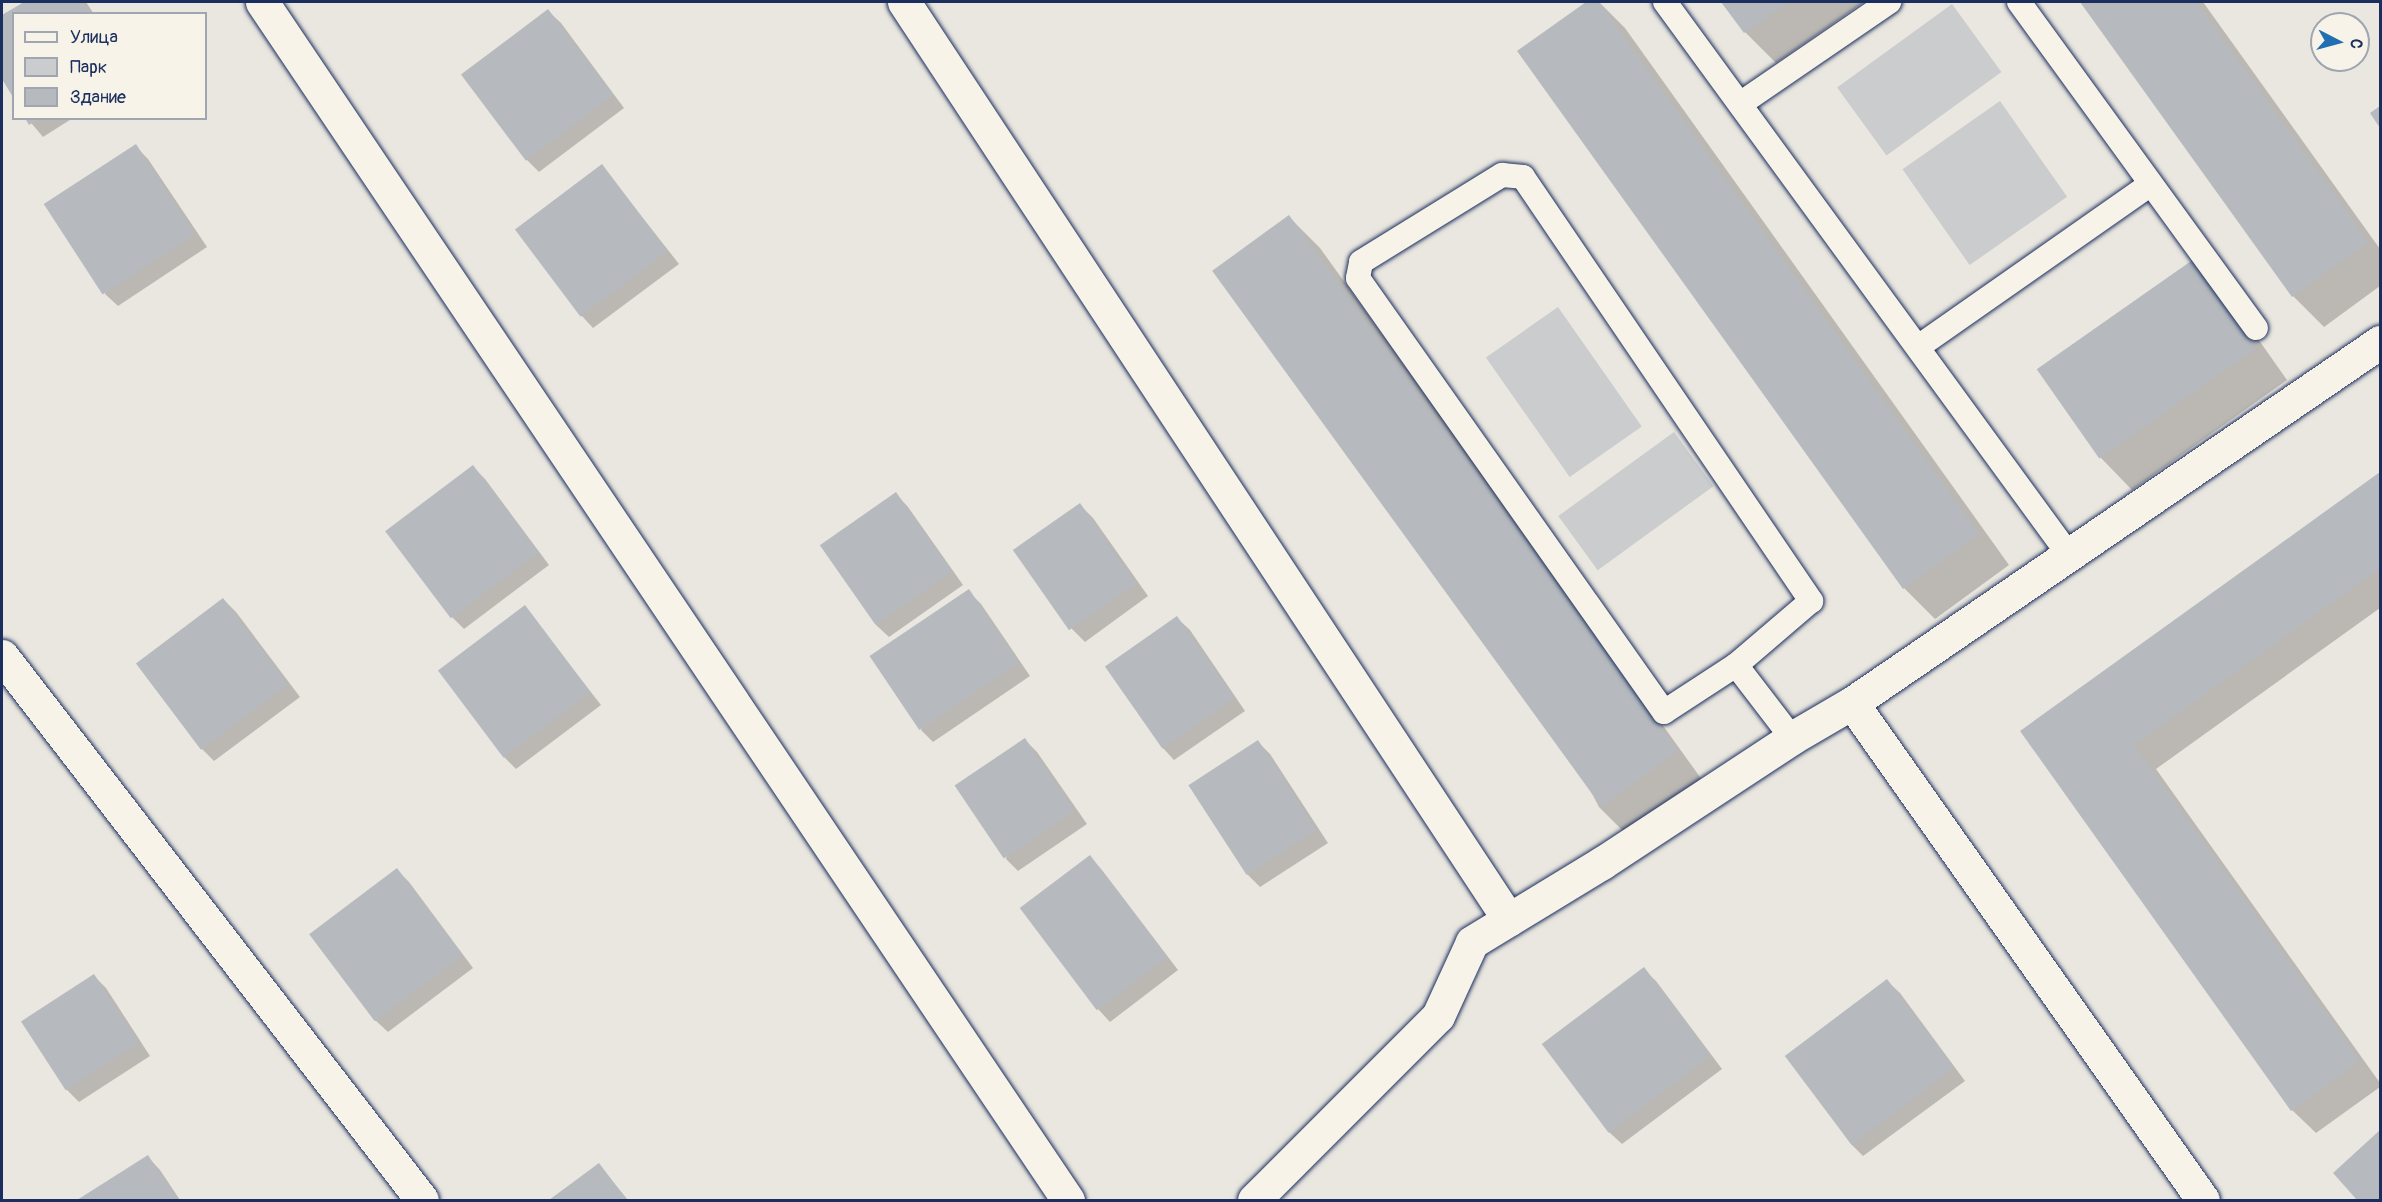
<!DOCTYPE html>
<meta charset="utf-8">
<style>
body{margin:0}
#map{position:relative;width:2382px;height:1202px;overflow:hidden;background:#eae7e0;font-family:Pangolin,sans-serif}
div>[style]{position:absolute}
.green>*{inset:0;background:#cbcccd;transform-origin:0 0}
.shadow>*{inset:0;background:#0003}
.building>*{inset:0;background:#b6babf;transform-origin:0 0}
.roads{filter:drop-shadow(0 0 2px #1b2f5e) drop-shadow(0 0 2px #1b2f5e)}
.service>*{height:24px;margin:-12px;padding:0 12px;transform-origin:12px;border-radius:12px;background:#f7f3e8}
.minor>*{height:33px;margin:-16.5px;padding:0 16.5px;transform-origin:16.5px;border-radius:16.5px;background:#f7f3e8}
span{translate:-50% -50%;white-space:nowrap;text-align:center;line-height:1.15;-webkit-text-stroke:6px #f7f3e8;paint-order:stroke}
.frame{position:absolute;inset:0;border:3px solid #1b2f5e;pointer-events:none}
.legend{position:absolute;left:12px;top:12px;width:195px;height:108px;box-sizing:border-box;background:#f7f3e8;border:2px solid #9fa5b1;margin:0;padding:8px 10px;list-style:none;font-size:18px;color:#1b2f5e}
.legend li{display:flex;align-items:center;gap:12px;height:30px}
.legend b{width:30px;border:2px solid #9fa5b1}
.north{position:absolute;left:2310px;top:12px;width:60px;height:60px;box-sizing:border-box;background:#f7f3e8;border:2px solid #9fa5b1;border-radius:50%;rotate:96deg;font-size:16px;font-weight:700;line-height:24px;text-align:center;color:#1b2f5e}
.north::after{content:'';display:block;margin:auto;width:21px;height:27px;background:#1f6fb2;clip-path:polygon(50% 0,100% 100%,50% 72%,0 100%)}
</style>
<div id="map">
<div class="green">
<div style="left:1952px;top:4px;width:84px;height:142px;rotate:54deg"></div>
<div style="left:2000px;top:101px;width:117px;height:119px;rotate:55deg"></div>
<div style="left:1558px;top:307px;width:146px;height:88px;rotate:55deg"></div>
<div style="left:1674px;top:432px;width:67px;height:143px;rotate:54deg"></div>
</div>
<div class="shadow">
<div style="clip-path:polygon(27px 2px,86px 2px,94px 14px,14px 14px,14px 96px,2px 76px,2px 17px)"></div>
<div style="clip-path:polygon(1588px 2px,1599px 2px,1625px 28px,2009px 565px,1935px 619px,1904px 588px,1519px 51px)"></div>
<div style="clip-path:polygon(1723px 2px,1864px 2px,1776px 63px,1745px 32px)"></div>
<div style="clip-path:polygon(2082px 2px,2203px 2px,2380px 249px,2380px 286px,2324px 327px,2293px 296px)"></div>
<div style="clip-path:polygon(548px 11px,561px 23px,624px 108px,539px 172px,527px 160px)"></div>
<div style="clip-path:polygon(27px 118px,73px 118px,43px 137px)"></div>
<div style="clip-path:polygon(135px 146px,148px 159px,207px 247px,118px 306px,105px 294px)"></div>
<div style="clip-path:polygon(602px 166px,679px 264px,593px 328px,581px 315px)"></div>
<div style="clip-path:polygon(1289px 217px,1320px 248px,1705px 784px,1630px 838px,1599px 807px)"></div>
<div style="clip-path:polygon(2225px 292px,2287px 380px,2132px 490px,2101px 458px,2039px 370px)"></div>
<div style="clip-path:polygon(473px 467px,485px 479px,549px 565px,464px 629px,451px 616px,387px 531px)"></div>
<div style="clip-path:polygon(2380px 474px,2380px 608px,2156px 769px,2380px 1083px,2380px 1087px,2316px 1133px,2292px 1110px,2022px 731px)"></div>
<div style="clip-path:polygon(896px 494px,908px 507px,963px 585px,889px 637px,876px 625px)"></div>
<div style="clip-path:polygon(1080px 505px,1093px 518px,1148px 596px,1085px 642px,1072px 629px,1016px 551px)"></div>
<div style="clip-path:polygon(968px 591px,981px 604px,1030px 676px,933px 742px,921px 730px)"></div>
<div style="clip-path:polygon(223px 599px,236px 612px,300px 697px,214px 761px,202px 749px)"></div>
<div style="clip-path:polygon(524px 607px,601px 705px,516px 769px,504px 757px,440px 672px)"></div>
<div style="clip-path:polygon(1177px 618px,1190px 630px,1245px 711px,1174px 760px,1162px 747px)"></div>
<div style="clip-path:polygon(1025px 740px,1037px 752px,1087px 824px,1018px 871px,1006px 859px)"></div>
<div style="clip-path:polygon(1258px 742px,1270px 754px,1328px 843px,1260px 887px,1247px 874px)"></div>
<div style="clip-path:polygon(1090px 857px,1102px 870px,1178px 970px,1110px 1022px,1098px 1009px)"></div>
<div style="clip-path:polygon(397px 870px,409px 882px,473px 968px,388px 1032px,375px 1020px)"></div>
<div style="clip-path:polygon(1643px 969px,1656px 981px,1722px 1069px,1622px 1144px,1609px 1132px)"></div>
<div style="clip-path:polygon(94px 976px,106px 988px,150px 1056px,79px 1102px,66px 1089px,23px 1022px)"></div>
<div style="clip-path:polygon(1887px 981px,1900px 993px,1965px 1081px,1863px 1156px,1851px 1144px,1786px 1056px)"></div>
<div style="clip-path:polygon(2380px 1132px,2380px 1200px,2359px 1200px,2335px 1173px)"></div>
<div style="clip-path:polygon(148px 1157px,160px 1170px,180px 1200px,80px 1200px)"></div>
<div style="clip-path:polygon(599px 1165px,628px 1200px,551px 1200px)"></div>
</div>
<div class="building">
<div style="clip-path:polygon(24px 2px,83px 2px,90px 14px,14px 14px,14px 99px,2px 79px,2px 15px)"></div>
<div style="clip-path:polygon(1586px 2px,1599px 2px,1979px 534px,1903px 589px,1517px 51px)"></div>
<div style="clip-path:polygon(1721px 2px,1789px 2px,1744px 33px)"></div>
<div style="clip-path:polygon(2080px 2px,2196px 2px,2368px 242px,2292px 297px)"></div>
<div style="left:548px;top:9px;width:108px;height:109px;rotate:53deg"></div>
<div style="clip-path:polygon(2380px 106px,2380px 128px,2370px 113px)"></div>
<div style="clip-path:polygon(25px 118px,40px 118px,29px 125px)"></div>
<div style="left:136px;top:144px;width:108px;height:110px;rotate:57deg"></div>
<div style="left:602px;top:164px;width:109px;height:109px;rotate:53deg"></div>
<div style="left:1289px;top:215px;width:662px;height:95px;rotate:54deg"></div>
<div style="left:2194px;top:259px;width:109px;height:192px;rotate:55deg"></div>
<div style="left:473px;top:465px;width:109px;height:110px;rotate:53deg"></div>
<div style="clip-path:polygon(2380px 472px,2380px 568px,2134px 745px,2360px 1061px,2291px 1111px,2020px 731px)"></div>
<div style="left:896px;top:492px;width:97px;height:93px;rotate:55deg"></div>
<div style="left:1080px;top:503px;width:98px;height:82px;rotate:55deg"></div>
<div style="left:969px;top:589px;width:89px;height:120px;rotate:56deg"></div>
<div style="left:223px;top:598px;width:108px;height:109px;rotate:53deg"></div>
<div style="left:525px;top:605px;width:109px;height:109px;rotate:53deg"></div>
<div style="left:1177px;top:616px;width:100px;height:88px;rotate:55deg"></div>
<div style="left:1025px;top:738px;width:88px;height:85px;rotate:56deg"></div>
<div style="left:1258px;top:740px;width:107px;height:83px;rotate:57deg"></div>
<div style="left:1090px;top:855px;width:128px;height:88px;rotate:53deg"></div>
<div style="left:397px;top:868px;width:109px;height:110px;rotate:53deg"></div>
<div style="left:1644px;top:967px;width:111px;height:128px;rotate:53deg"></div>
<div style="left:94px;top:974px;width:82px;height:87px;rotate:57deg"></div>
<div style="left:1887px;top:979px;width:111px;height:128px;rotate:53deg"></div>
<div style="clip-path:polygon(2380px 1130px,2380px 1200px,2357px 1200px,2333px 1173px)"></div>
<div style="clip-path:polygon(148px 1155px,177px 1200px,77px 1200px)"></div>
<div style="clip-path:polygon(599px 1163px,627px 1200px,549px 1200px)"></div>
</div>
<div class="roads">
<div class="service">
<div style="left:1665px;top:2px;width:685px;rotate:53.85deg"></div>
<div style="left:2019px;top:2px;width:403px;rotate:54deg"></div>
<div style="left:1740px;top:104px;width:181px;rotate:-34.4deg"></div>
<div style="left:1502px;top:175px;width:21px;rotate:5deg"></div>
<div style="left:1523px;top:177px;width:513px;rotate:55.81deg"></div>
<div style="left:1811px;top:601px;width:99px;rotate:139.5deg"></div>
<div style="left:1736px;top:665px;width:86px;rotate:146.9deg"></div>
<div style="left:1664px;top:712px;width:531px;rotate:-125.19deg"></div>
<div style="left:1358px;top:278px;width:16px;rotate:-79deg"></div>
<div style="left:1361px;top:262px;width:166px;rotate:-31.7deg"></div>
<div style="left:1918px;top:347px;width:284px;rotate:-35deg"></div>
<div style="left:1736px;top:665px;width:92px;rotate:52.5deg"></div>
</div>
<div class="minor">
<div style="left:262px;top:2px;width:1444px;rotate:56.07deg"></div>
<div style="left:904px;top:2px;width:1099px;rotate:56.61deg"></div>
<div style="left:2px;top:656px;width:687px;rotate:52.33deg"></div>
<div style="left:1852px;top:703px;width:608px;rotate:54.77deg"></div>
<div style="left:1254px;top:1200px;width:260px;rotate:-45deg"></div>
<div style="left:1438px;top:1016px;width:81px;rotate:-65.3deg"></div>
<div style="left:1472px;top:942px;width:152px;rotate:-31.3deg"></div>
<div style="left:1602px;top:863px;width:227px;rotate:-33.3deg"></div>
<div style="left:1792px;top:738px;width:69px;rotate:-30.3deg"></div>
<div style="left:1852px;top:703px;width:640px;rotate:-34.36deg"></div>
</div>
</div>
<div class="frame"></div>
<ul class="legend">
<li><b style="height:8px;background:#f7f3e8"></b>Улица</li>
<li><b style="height:16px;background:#cbcccd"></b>Парк</li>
<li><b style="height:16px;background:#b6babf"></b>Здание</li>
</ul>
<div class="north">С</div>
</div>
